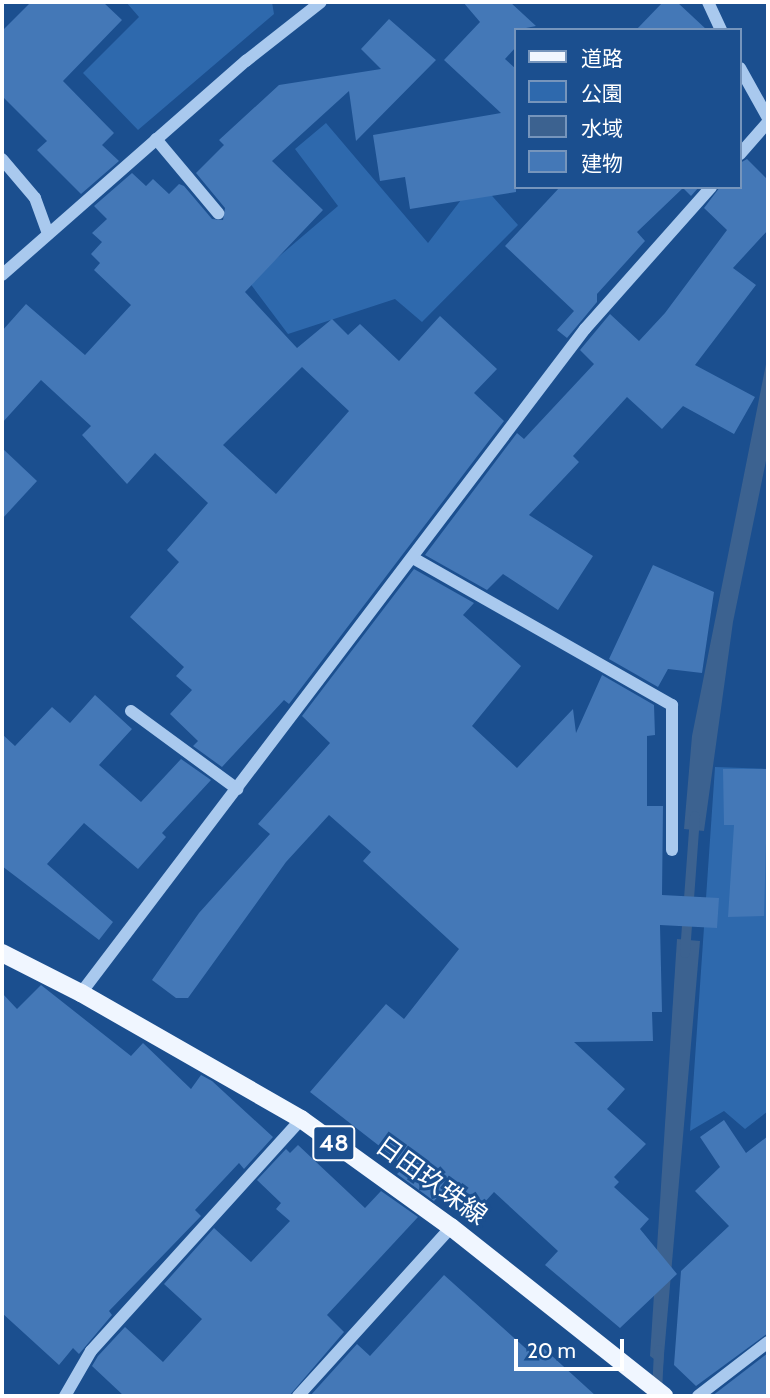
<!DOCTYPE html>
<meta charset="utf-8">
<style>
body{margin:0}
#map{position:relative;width:770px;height:1398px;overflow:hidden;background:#1b4f8f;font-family:Cabin,"Noto Sans JP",sans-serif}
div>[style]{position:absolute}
.green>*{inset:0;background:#2e69ad}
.water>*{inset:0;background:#3c6290}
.stream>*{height:10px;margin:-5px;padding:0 5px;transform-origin:5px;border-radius:5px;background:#3c6290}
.building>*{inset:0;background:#4478b7}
.minor>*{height:12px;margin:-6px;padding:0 6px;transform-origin:6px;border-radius:6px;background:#a9c9ee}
.major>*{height:18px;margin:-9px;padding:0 9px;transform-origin:9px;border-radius:9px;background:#f0f6ff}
span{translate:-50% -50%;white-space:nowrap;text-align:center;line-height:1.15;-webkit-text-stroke:6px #1b4f8f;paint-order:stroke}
.shield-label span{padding:2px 5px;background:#1b4f8f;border:2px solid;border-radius:5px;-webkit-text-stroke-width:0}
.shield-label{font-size:24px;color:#fff;font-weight:700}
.street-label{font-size:26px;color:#fff}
.frame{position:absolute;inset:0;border:4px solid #fff;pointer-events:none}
.legend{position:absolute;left:514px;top:28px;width:228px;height:161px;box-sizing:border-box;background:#1b4f8f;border:2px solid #7695bc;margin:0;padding:9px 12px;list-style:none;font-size:21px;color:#fff}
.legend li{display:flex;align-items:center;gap:14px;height:35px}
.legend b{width:35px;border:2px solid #7695bc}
.scale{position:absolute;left:514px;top:1339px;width:110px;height:32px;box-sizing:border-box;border:4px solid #fff;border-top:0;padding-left:9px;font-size:21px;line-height:24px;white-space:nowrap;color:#fff;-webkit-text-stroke:5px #1b4f8f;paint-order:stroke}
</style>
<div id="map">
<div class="green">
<div style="clip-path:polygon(126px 2px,272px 2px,274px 14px,138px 130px,83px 73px,139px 17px)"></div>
<div style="clip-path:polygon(326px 123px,428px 243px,477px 179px,518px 225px,422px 322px,395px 299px,288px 334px,249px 282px,338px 206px,295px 149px)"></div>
<div style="clip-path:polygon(715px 767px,768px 769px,768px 1111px,745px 1129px,724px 1111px,690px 1131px)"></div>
</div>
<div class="water">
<div style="clip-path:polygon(768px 354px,768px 451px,733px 622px,704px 831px,684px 829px,692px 736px)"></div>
<div style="clip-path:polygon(677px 939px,700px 941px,663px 1366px,650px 1356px)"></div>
</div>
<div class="stream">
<div style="left:685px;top:953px;width:137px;rotate:-85.8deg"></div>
<div style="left:657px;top:1393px;width:43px;rotate:-87.3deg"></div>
</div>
<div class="building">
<div style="clip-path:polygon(31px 2px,103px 2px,122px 20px,63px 81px,114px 133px,102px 145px,119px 161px,81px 194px,37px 150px,47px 141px,2px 96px,2px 31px)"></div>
<div style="clip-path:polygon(463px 2px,510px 2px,536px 26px,516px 30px,516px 47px,505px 59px,516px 69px,516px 192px,410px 209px,405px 177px,380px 181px,373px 135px,501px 113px,444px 60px,480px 22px)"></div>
<div style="clip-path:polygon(663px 2px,677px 2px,707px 30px,636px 30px)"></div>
<div style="clip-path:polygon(evenodd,389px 19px,436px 60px,356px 141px,349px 91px,272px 161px,323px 210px,245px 292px,297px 348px,332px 319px,348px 335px,360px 324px,399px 361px,440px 316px,497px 369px,474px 393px,504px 421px,289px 704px,284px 700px,222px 767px,193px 746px,198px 741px,170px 714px,192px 690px,176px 676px,184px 667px,130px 617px,179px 562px,167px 550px,208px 503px,155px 453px,127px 484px,82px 435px,91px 426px,41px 380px,2px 423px,2px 331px,26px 304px,85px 355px,131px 305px,94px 270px,100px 263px,91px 254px,102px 242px,92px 233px,107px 219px,94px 206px,132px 173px,146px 186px,153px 179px,169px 194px,179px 184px,184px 186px,212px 219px,223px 220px,225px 208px,196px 173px,224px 145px,219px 140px,279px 85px,381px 69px,361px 49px,389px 19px,302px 367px,349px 411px,276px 494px,223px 445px,302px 367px)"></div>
<div style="clip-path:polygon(747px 159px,768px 180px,768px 230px,733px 268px,756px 285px,695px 365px,755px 397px,734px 434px,683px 406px,662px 429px,627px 397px,573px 456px,579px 462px,529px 515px,593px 556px,558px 610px,503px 574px,487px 590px,425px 555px,517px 433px,524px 439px,594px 364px,580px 350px,610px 314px,639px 341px,665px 313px,727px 230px,704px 208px,720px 187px,740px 187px,740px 163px)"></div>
<div style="clip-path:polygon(560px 187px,699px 187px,691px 196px,683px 188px,637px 232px,645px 241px,597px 294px,597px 302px,567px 338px,557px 330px,574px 311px,505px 246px)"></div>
<div style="clip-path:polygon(2px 448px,37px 481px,2px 519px)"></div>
<div style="clip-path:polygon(653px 565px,714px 592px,702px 673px,668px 669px,658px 687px,609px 659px)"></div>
<div style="clip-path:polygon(414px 569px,474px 603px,463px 615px,521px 666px,472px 726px,517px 768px,573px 709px,576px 733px,602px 675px,654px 705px,655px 735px,647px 736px,647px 806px,663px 806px,662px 895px,719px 898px,717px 928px,660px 925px,662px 1012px,652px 1012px,653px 1041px,574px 1042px,625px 1089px,607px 1109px,646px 1144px,614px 1177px,619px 1182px,614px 1187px,649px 1219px,640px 1229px,677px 1274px,620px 1328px,545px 1265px,558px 1251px,494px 1192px,471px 1217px,443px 1191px,434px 1201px,397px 1174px,405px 1166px,310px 1092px,386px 1004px,404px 1019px,459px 949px,363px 861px,371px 852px,329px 815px,286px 862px,188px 998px,176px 998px,152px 980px,199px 913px,270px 834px,258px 824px,330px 743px,302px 716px)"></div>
<div style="clip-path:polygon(95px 695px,132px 729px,99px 765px,141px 802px,181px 759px,211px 780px,162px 833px,166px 837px,138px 869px,84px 823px,47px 864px,113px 922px,99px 940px,2px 866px,2px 734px,15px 746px,52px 707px,70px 723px)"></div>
<div style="clip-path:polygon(723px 769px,768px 769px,764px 916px,728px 917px,734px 825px,724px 825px)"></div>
<div style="clip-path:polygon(41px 985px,131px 1056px,143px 1043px,191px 1089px,201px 1075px,212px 1081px,273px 1137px,244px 1169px,239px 1163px,195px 1210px,201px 1216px,109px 1311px,112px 1315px,79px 1354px,73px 1348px,59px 1365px,2px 1313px,2px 993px,17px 1009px)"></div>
<div style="clip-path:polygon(724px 1120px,746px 1153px,768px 1136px,768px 1333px,696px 1386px,674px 1365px,681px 1271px,729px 1226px,695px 1191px,720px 1167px,700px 1137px)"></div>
<div style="clip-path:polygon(298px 1145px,365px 1208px,381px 1191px,418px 1217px,327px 1315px,344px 1332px,289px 1396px,124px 1396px,92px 1366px,98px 1356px,125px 1327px,163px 1362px,202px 1319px,164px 1284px,214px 1228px,251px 1262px,290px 1221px,276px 1209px,281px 1203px,257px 1180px,286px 1149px,290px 1153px)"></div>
<div style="clip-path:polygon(444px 1275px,532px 1354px,540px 1345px,596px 1396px,310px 1396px,357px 1344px,370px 1356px)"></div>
<div style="clip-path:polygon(768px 1353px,768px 1396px,712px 1396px)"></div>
</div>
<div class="minor">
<div style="left:708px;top:2px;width:31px;rotate:65deg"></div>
<div style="left:740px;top:68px;width:57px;rotate:60.8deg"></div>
<div style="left:156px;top:139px;width:97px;rotate:50deg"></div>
<div style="left:740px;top:154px;width:43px;rotate:-48.8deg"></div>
<div style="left:2px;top:159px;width:51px;rotate:49.8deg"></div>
<div style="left:35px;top:198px;width:38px;rotate:70deg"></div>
<div style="left:2px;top:275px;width:325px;rotate:-41.3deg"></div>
<div style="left:246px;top:61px;width:95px;rotate:-38.2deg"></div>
<div style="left:413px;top:558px;width:298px;rotate:29.6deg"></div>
<div style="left:672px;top:705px;width:145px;rotate:90deg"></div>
<div style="left:131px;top:711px;width:132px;rotate:36.3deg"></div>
<div style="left:81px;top:993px;width:834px;rotate:-52.8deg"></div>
<div style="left:585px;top:329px;width:190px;rotate:-48.4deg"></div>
<div style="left:65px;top:1396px;width:52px;rotate:-60deg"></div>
<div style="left:91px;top:1351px;width:313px;rotate:-47.8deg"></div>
<div style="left:298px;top:1396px;width:228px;rotate:-47.8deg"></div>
<div style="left:698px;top:1396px;width:88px;rotate:-37.6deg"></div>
</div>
<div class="major">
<div style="left:2px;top:953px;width:89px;rotate:26.9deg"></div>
<div style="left:81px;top:993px;width:254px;rotate:29.8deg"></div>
<div style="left:301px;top:1119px;width:185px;rotate:35.8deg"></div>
<div style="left:451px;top:1227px;width:272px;rotate:38.4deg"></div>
</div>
<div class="shield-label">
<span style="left:334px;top:1143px">48</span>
</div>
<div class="street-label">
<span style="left:431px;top:1181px;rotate:36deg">日田玖珠線</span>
</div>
<div class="frame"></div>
<ul class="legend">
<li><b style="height:9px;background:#f0f6ff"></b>道路</li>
<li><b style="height:19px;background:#2e69ad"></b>公園</li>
<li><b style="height:19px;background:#3c6290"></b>水域</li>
<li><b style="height:19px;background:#4478b7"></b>建物</li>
</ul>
<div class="scale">20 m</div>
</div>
